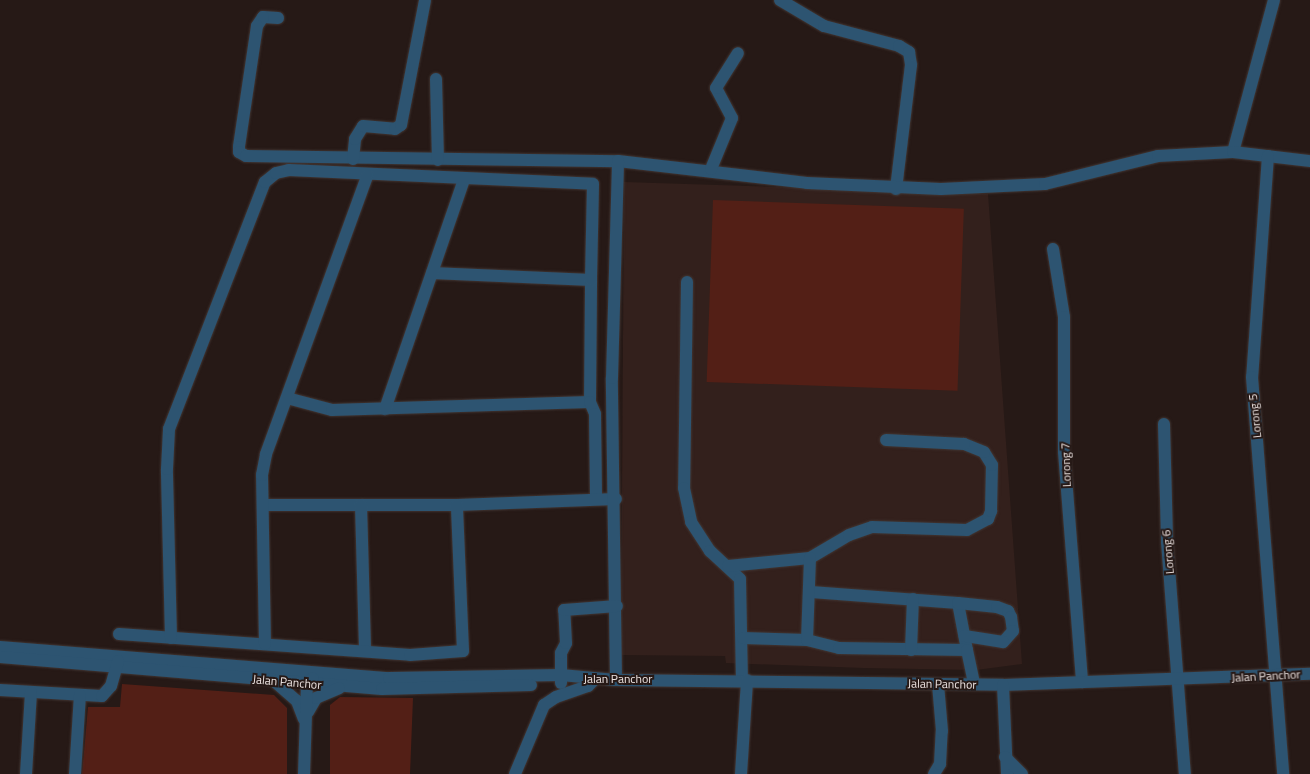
<!DOCTYPE html>
<style>
body{margin:0}
#map{position:relative;width:1310px;height:774px;overflow:hidden;background:#261916;font-family:"Titillium Web",sans-serif}
div>[style]{position:absolute}
.built>*{inset:0;background:#33201c}
.green>*{inset:0;background:#531f16;transform-origin:0 0}
.roads{filter:drop-shadow(0 0 1px #423633) drop-shadow(0 0 1px #423633)}
.minor>*{height:12px;margin:-6px;padding:0 6px;transform-origin:6px;border-radius:6px;background:#2d5471}
span{translate:-50% -50%;white-space:nowrap;text-align:center;line-height:1.15;-webkit-text-stroke:4px #261916;paint-order:stroke}
.street-label{font-size:12px;color:#eee5e3}
</style>
<div id="map">
<div class="built">
<div style="clip-path:polygon(624px 182px,988px 194px,1022px 664px,976px 670px,864px 668px,726px 663px,725px 656px,621px 655px)"></div>
</div>
<div class="green">
<div style="left:713px;top:200px;width:251px;height:182px;rotate:2deg"></div>
<div style="clip-path:polygon(122px 684px,274px 695px,287px 708px,287px 774px,82px 774px,88px 707px,120px 707px)"></div>
<div style="clip-path:polygon(340px 697px,413px 698px,410px 774px,330px 774px,330px 705px)"></div>
</div>
<div class="roads">
<div class="minor">
<div style="left:780px;top:0;width:51px;rotate:30.6deg"></div>
<div style="left:824px;top:26px;width:78px;rotate:14.9deg"></div>
<div style="left:899px;top:46px;width:12px;rotate:31deg"></div>
<div style="left:909px;top:52px;width:13px;rotate:81deg"></div>
<div style="left:911px;top:65px;width:125px;rotate:96.9deg"></div>
<div style="left:278px;top:18px;width:15px;rotate:-176deg"></div>
<div style="left:263px;top:17px;width:11px;rotate:124deg"></div>
<div style="left:257px;top:26px;width:122px;rotate:98.5deg"></div>
<div style="left:239px;top:147px;width:5px;rotate:90deg"></div>
<div style="left:239px;top:152px;width:8px;rotate:30deg"></div>
<div style="left:246px;top:156px;width:372px;rotate:0.8deg"></div>
<div style="left:618px;top:161px;width:190px;rotate:6.6deg"></div>
<div style="left:807px;top:183px;width:134px;rotate:2.6deg"></div>
<div style="left:941px;top:189px;width:104px;rotate:-2.8deg"></div>
<div style="left:1045px;top:184px;width:116px;rotate:-13.9deg"></div>
<div style="left:1158px;top:156px;width:75px;rotate:-3.1deg"></div>
<div style="left:1233px;top:152px;width:157px;rotate:-74.9deg"></div>
<div style="left:436px;top:79px;width:81px;rotate:88.6deg"></div>
<div style="left:1233px;top:152px;width:78px;rotate:6.7deg"></div>
<div style="left:1268px;top:156px;width:222px;rotate:94.1deg"></div>
<div style="left:1252px;top:377px;width:398px;rotate:85.5deg"></div>
<div style="left:353px;top:159px;width:20px;rotate:-84deg"></div>
<div style="left:355px;top:139px;width:15px;rotate:-58deg"></div>
<div style="left:363px;top:126px;width:32px;rotate:5deg"></div>
<div style="left:395px;top:129px;width:7px;rotate:-34deg"></div>
<div style="left:401px;top:125px;width:127px;rotate:-79.1deg"></div>
<div style="left:711px;top:169px;width:55px;rotate:-67.6deg"></div>
<div style="left:732px;top:118px;width:34px;rotate:-118deg"></div>
<div style="left:716px;top:88px;width:41px;rotate:-57.8deg"></div>
<div style="left:1053px;top:249px;width:69px;rotate:80.8deg"></div>
<div style="left:1064px;top:317px;width:135px;rotate:90deg"></div>
<div style="left:1064px;top:452px;width:231px;rotate:85.5deg"></div>
<div style="left:687px;top:282px;width:206px;rotate:90.8deg"></div>
<div style="left:684px;top:488px;width:35px;rotate:78deg"></div>
<div style="left:691px;top:522px;width:35px;rotate:57deg"></div>
<div style="left:710px;top:551px;width:41px;rotate:43deg"></div>
<div style="left:740px;top:579px;width:101px;rotate:88.9deg"></div>
<div style="left:287px;top:398px;width:47px;rotate:14.9deg"></div>
<div style="left:332px;top:410px;width:258px;rotate:-1.8deg"></div>
<div style="left:590px;top:402px;width:122px;rotate:-89.5deg"></div>
<div style="left:591px;top:280px;width:159px;rotate:-177.5deg"></div>
<div style="left:590px;top:402px;width:13px;rotate:67deg"></div>
<div style="left:595px;top:414px;width:85px;rotate:89.3deg"></div>
<div style="left:385px;top:409px;width:242px;rotate:-71deg"></div>
<div style="left:1164px;top:424px;width:118px;rotate:88.5deg"></div>
<div style="left:1167px;top:542px;width:233px;rotate:85.6deg"></div>
<div style="left:263px;top:505px;width:194px"></div>
<div style="left:457px;top:505px;width:159px;rotate:-2.2deg"></div>
<div style="left:361px;top:505px;width:146px;rotate:88.4deg"></div>
<div style="left:728px;top:566px;width:82px;rotate:-5.6deg"></div>
<div style="left:810px;top:558px;width:45px;rotate:-30.5deg"></div>
<div style="left:849px;top:535px;width:24px;rotate:-19deg"></div>
<div style="left:872px;top:527px;width:95px;rotate:1.8deg"></div>
<div style="left:967px;top:530px;width:24px;rotate:-28deg"></div>
<div style="left:988px;top:519px;width:9px;rotate:-69deg"></div>
<div style="left:991px;top:511px;width:46px;rotate:-88.8deg"></div>
<div style="left:992px;top:465px;width:15px;rotate:-122deg"></div>
<div style="left:984px;top:452px;width:22px;rotate:-158deg"></div>
<div style="left:964px;top:444px;width:78px;rotate:-177.1deg"></div>
<div style="left:811px;top:592px;width:147px;rotate:4.3deg"></div>
<div style="left:958px;top:603px;width:48px;rotate:79.2deg"></div>
<div style="left:958px;top:603px;width:39px;rotate:6deg"></div>
<div style="left:997px;top:607px;width:12px;rotate:20deg"></div>
<div style="left:1008px;top:611px;width:7px;rotate:63deg"></div>
<div style="left:1011px;top:617px;width:14px;rotate:82deg"></div>
<div style="left:1013px;top:631px;width:15px;rotate:132deg"></div>
<div style="left:1003px;top:642px;width:39px;rotate:-171deg"></div>
<div style="left:119px;top:634px;width:292px;rotate:4.1deg"></div>
<div style="left:410px;top:655px;width:53px;rotate:-4.3deg"></div>
<div style="left:463px;top:651px;width:146px;rotate:-92.4deg"></div>
<div style="left:171px;top:638px;width:169px;rotate:-91.4deg"></div>
<div style="left:167px;top:469px;width:40px;rotate:-87.1deg"></div>
<div style="left:169px;top:429px;width:265px;rotate:-68.8deg"></div>
<div style="left:265px;top:182px;width:14px;rotate:-39deg"></div>
<div style="left:276px;top:173px;width:13px;rotate:-13deg"></div>
<div style="left:289px;top:170px;width:304px;rotate:2.6deg"></div>
<div style="left:593px;top:184px;width:96px;rotate:91.2deg"></div>
<div style="left:743px;top:638px;width:64px;rotate:1.8deg"></div>
<div style="left:807px;top:640px;width:33px;rotate:14deg"></div>
<div style="left:839px;top:648px;width:128px;rotate:0.9deg"></div>
<div style="left:967px;top:650px;width:35px;rotate:78deg"></div>
<div style="left:807px;top:640px;width:82px;rotate:-87.9deg"></div>
<div style="left:265px;top:644px;width:169px;rotate:-91deg"></div>
<div style="left:262px;top:475px;width:21px;rotate:-79deg"></div>
<div style="left:266px;top:454px;width:296px;rotate:-70deg"></div>
<div style="left:0;top:647px;width:390px;rotate:4.6deg"></div>
<div style="left:389px;top:678px;width:172px;rotate:-1deg"></div>
<div style="left:561px;top:675px;width:55px;rotate:5.2deg"></div>
<div style="left:616px;top:680px;width:387px;rotate:0.7deg"></div>
<div style="left:1003px;top:685px;width:307px;rotate:-2.1deg"></div>
<div style="left:911px;top:650px;width:51px;rotate:-87.8deg"></div>
<div style="left:0;top:657px;width:383px;rotate:4.8deg"></div>
<div style="left:382px;top:689px;width:149px;rotate:-1.5deg"></div>
<div style="left:616px;top:680px;width:302px;rotate:-90.8deg"></div>
<div style="left:612px;top:378px;width:217px;rotate:-88.4deg"></div>
<div style="left:274px;top:681px;width:30px;rotate:41deg"></div>
<div style="left:297px;top:701px;width:19px;rotate:69deg"></div>
<div style="left:561px;top:683px;width:30px;rotate:-90deg"></div>
<div style="left:561px;top:653px;width:11px;rotate:-63deg"></div>
<div style="left:566px;top:643px;width:33px;rotate:-93deg"></div>
<div style="left:564px;top:610px;width:53px;rotate:-4.3deg"></div>
<div style="left:1003px;top:685px;width:89px;rotate:87.4deg"></div>
<div style="left:0;top:690px;width:102px;rotate:3.4deg"></div>
<div style="left:102px;top:696px;width:13px;rotate:-48deg"></div>
<div style="left:111px;top:686px;width:26px;rotate:-74deg"></div>
<div style="left:308px;top:712px;width:16px;rotate:-60deg"></div>
<div style="left:316px;top:698px;width:25px;rotate:-23deg"></div>
<div style="left:1005px;top:757px;width:24px;rotate:45deg"></div>
<div style="left:26px;top:774px;width:82px;rotate:-86.5deg"></div>
<div style="left:75px;top:774px;width:79px;rotate:-86.4deg"></div>
<div style="left:304px;top:774px;width:90px;rotate:-88.1deg"></div>
<div style="left:307px;top:684px;width:8px;rotate:-45deg"></div>
<div style="left:515px;top:774px;width:75px;rotate:-67.2deg"></div>
<div style="left:544px;top:705px;width:14px;rotate:-34deg"></div>
<div style="left:556px;top:697px;width:34px;rotate:-19deg"></div>
<div style="left:588px;top:686px;width:10px;rotate:-45deg"></div>
<div style="left:741px;top:774px;width:94px;rotate:-86.3deg"></div>
<div style="left:934px;top:774px;width:12px;rotate:-59deg"></div>
<div style="left:940px;top:764px;width:33px;rotate:-87deg"></div>
<div style="left:942px;top:731px;width:47px;rotate:-94.9deg"></div>
</div>
</div>
<div class="street-label">
<span style="left:1255px;top:416px;rotate:-96deg">Lorong 5</span>
<span style="left:1066px;top:465px;rotate:-92deg">Lorong 7</span>
<span style="left:1168px;top:552px;rotate:-95deg">Lorong 6</span>
<span style="left:1266px;top:676px;rotate:-3deg">Jalan Panchor</span>
<span style="left:618px;top:679px">Jalan Panchor</span>
<span style="left:287px;top:682px;rotate:5deg">Jalan Panchor</span>
<span style="left:942px;top:684px;rotate:1deg">Jalan Panchor</span>
</div>
</div>
